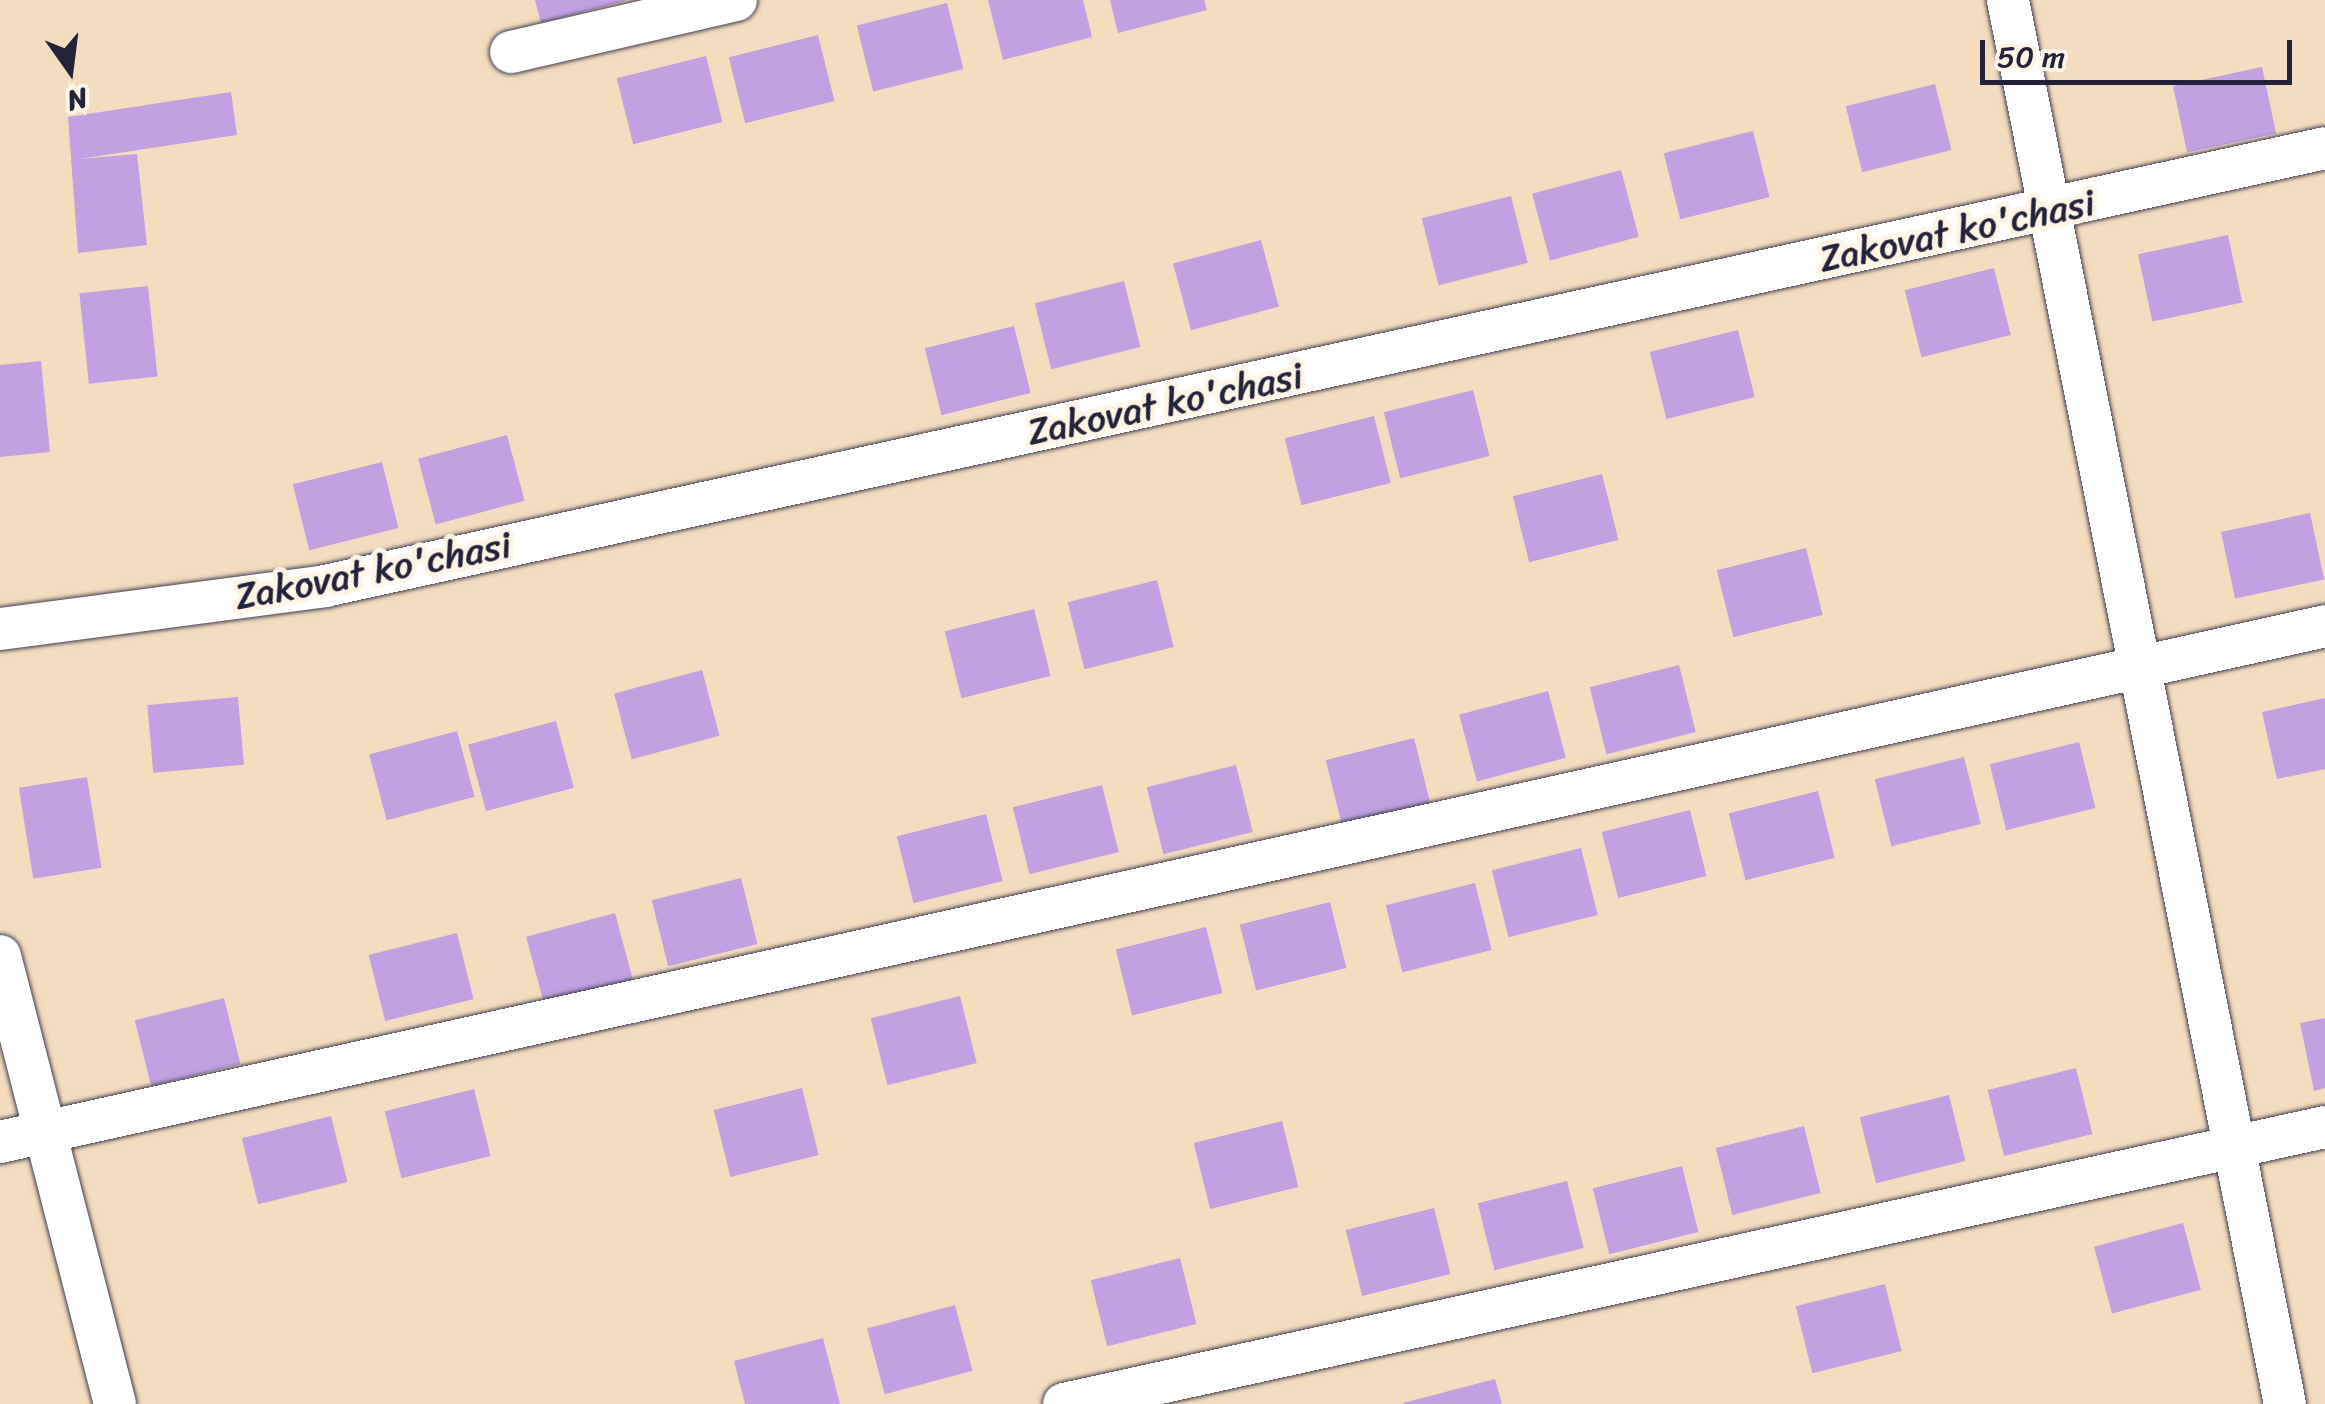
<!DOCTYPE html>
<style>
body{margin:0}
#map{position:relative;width:2325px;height:1404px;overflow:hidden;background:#f4dcbe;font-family:Sriracha,sans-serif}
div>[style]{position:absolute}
.building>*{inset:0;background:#c1a1e2;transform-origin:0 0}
.roads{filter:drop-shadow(0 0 2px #423e4f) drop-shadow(0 0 2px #423e4f)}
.minor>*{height:42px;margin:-21px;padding:0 21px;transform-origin:21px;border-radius:21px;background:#fff}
span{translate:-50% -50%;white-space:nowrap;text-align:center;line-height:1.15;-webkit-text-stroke:10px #fcf5e5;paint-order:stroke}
.street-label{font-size:38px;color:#22223b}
.north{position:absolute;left:20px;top:20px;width:100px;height:100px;-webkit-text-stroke:8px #fcf5e5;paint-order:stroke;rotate:166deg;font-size:28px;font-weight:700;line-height:40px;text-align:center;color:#22223b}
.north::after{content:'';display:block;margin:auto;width:35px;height:45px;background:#22223b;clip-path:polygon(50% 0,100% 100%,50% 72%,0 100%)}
.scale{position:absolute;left:1980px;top:40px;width:312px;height:45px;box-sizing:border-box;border:5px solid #22223b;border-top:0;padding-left:12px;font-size:30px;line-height:35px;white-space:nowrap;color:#22223b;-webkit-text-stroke:8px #fcf5e5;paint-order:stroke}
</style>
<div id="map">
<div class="building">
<div style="clip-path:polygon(535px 0,625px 0,625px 1px,541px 23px)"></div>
<div style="clip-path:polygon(988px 0,1083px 0,1092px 37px,1003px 60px)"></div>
<div style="clip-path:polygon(1110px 0,1204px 0,1207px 10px,1118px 33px)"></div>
<div style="left:947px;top:3px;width:68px;height:93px;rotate:76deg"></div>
<div style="left:818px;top:35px;width:68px;height:92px;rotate:76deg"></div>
<div style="left:706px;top:56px;width:68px;height:92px;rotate:76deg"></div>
<div style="left:2262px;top:67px;width:68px;height:91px;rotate:78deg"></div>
<div style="left:1935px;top:84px;width:68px;height:92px;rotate:76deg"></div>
<div style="clip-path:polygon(231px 92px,237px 135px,79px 159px,137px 154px,147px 245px,78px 253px,68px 117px)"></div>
<div style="left:1753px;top:131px;width:68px;height:92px;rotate:76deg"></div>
<div style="left:1621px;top:170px;width:69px;height:92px;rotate:75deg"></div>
<div style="left:1511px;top:196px;width:69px;height:92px;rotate:76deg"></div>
<div style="left:2228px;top:235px;width:69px;height:92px;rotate:78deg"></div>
<div style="left:1261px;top:240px;width:69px;height:91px;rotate:75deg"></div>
<div style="left:1994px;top:268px;width:69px;height:92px;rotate:76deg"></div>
<div style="left:1124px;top:281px;width:68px;height:92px;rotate:76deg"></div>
<div style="left:148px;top:286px;width:91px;height:69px;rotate:84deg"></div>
<div style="left:1014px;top:326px;width:69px;height:92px;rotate:76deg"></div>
<div style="left:1738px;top:330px;width:69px;height:91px;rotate:76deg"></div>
<div style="clip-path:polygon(41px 361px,50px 452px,0 457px,0 365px)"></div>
<div style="left:1473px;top:390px;width:68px;height:92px;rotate:76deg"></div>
<div style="left:1374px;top:416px;width:69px;height:92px;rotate:76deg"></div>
<div style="left:507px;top:435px;width:68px;height:92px;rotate:75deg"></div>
<div style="left:382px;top:462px;width:68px;height:92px;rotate:76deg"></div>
<div style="left:1602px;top:474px;width:68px;height:92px;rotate:76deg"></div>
<div style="left:2310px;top:513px;width:68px;height:91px;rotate:78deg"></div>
<div style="left:1806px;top:548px;width:69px;height:92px;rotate:76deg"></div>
<div style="left:1157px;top:580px;width:69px;height:92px;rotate:76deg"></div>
<div style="left:1034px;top:609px;width:69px;height:92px;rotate:76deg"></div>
<div style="left:1679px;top:665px;width:69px;height:92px;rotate:76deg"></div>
<div style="left:702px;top:670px;width:68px;height:91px;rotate:75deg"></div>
<div style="left:1548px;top:691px;width:69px;height:92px;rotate:75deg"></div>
<div style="left:238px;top:697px;width:68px;height:91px;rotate:85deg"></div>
<div style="clip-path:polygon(2325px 698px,2325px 769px,2277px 779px,2262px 712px)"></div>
<div style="left:556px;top:721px;width:69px;height:91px;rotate:75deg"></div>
<div style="left:457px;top:731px;width:68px;height:91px;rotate:75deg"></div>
<div style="left:1414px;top:738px;width:68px;height:91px;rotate:76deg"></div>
<div style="left:2079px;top:742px;width:68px;height:92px;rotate:76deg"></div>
<div style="left:1964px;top:757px;width:69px;height:92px;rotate:76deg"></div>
<div style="left:1236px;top:765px;width:69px;height:92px;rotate:76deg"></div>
<div style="left:87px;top:777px;width:92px;height:69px;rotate:81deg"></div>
<div style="left:1102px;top:785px;width:69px;height:92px;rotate:76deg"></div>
<div style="left:1818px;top:791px;width:69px;height:92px;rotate:76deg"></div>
<div style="left:1690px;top:810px;width:68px;height:91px;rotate:76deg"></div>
<div style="left:986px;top:814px;width:69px;height:92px;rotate:76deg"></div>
<div style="left:1581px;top:848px;width:69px;height:92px;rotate:76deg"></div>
<div style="left:741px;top:878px;width:68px;height:92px;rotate:76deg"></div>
<div style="left:1475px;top:883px;width:69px;height:92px;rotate:76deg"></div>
<div style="left:1330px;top:902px;width:68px;height:93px;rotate:76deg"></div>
<div style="left:615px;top:913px;width:69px;height:92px;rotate:75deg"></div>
<div style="left:1206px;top:927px;width:68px;height:93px;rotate:76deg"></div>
<div style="left:457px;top:933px;width:68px;height:91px;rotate:76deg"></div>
<div style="left:960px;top:996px;width:69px;height:92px;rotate:76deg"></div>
<div style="left:224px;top:998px;width:68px;height:92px;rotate:76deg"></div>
<div style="clip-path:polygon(2325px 1018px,2325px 1088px,2314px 1091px,2300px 1023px)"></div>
<div style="left:2076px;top:1068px;width:68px;height:91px;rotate:76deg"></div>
<div style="left:802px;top:1088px;width:69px;height:91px;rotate:76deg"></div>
<div style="left:474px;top:1089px;width:69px;height:92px;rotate:76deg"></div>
<div style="left:1949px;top:1095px;width:68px;height:92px;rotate:76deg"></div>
<div style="left:331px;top:1116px;width:68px;height:92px;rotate:76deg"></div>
<div style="left:1282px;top:1121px;width:68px;height:91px;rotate:76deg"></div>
<div style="left:1804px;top:1126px;width:69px;height:91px;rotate:76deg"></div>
<div style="left:1682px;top:1166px;width:68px;height:92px;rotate:76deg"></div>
<div style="left:1567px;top:1181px;width:69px;height:92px;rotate:76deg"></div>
<div style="left:1434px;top:1208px;width:68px;height:91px;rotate:76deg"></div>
<div style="left:2183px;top:1223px;width:69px;height:92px;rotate:75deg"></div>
<div style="left:1180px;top:1258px;width:68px;height:92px;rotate:76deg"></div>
<div style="left:1885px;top:1284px;width:69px;height:92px;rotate:76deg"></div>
<div style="left:955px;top:1305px;width:68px;height:91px;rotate:75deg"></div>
<div style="clip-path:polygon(823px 1338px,840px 1404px,745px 1404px,734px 1361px)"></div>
<div style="clip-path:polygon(1495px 1379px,1502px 1404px,1403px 1404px,1403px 1403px)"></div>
</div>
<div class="roads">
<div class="minor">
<div style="left:2008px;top:0;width:1431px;rotate:78.84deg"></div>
<div style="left:511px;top:52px;width:231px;rotate:-13deg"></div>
<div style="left:0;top:629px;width:328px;rotate:-7.5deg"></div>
<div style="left:325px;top:586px;width:2047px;rotate:-12.35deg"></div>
<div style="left:0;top:956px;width:463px;rotate:75.6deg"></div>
<div style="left:0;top:1142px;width:2382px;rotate:-12.51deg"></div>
<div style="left:1064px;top:1404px;width:1291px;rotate:-12.39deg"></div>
</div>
</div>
<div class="street-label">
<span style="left:1957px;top:231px;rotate:-12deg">Zakovat ko'chasi</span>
<span style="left:1165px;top:404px;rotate:-12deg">Zakovat ko'chasi</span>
<span style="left:373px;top:571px;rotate:-11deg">Zakovat ko'chasi</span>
</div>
<div class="north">N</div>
<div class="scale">50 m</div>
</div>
